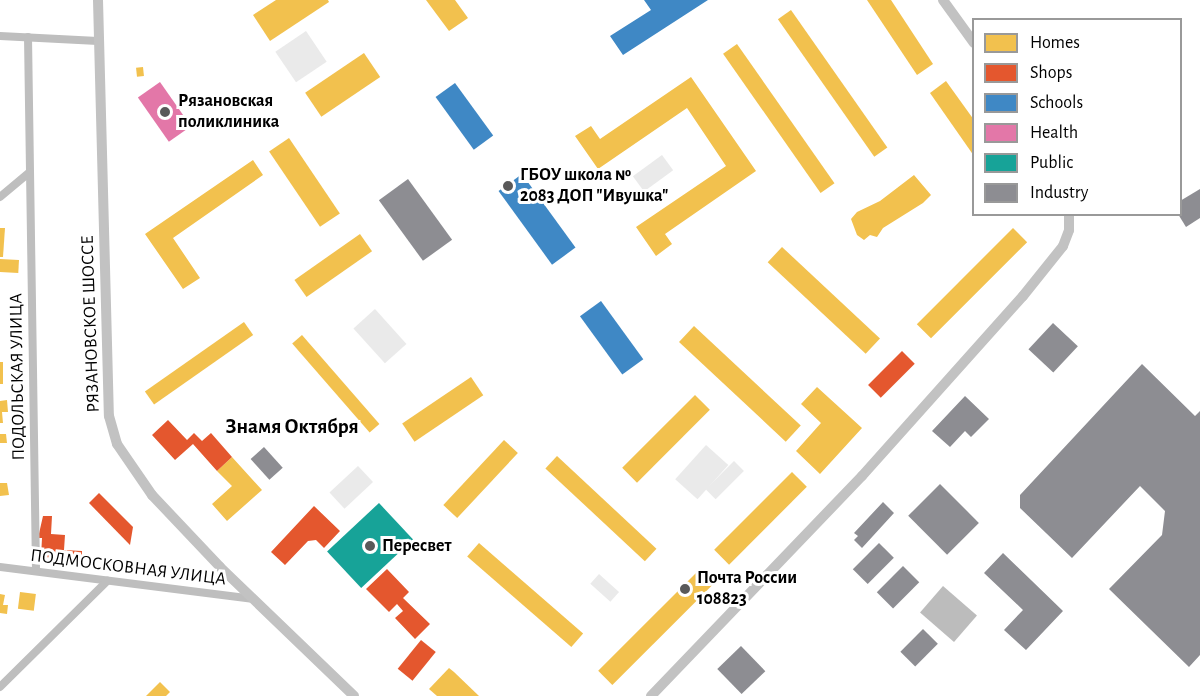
<!DOCTYPE html>
<meta charset="utf-8">
<style>
body{margin:0}
#map{position:relative;width:1200px;height:696px;overflow:hidden;background:#fff;font-family:"Alegreya Sans",sans-serif}
div>[style]{position:absolute}
.green>*{inset:0;background:#eaeaea;transform-origin:0 0}
.water>*{inset:0;background:#bcbcbc;transform-origin:0 0}
.homes>*{inset:0;background:#f2c14e;transform-origin:0 0}
.shops>*{inset:0;background:#e4572e;transform-origin:0 0}
.schools>*{inset:0;background:#3f88c5;transform-origin:0 0}
.health>*{inset:0;background:#e377a8;transform-origin:0 0}
.public>*{inset:0;background:#17a398;transform-origin:0 0}
.industry>*{inset:0;background:#8d8d92;transform-origin:0 0}
.street>*{height:8px;margin:-4px;padding:0 4px;transform-origin:4px;border-radius:4px;background:#bebebe}
.secondary>*{height:10px;margin:-5px;padding:0 5px;transform-origin:5px;border-radius:5px;background:#c2c2c2}
.dots>*{width:16px;height:16px;translate:-50% -50%;box-sizing:border-box;border:3px solid #fff;border-radius:50%}
span{translate:-50% -50%;white-space:nowrap;text-align:center;line-height:1.15;-webkit-text-stroke:6px #fff;paint-order:stroke}
.poi-label{font-size:18px;color:#000;font-weight:700}
.left{translate:0 -50%;text-align:left}
.street-label{font-size:18px;color:#000}
.quarter-label{font-size:21px;color:#000;font-weight:700}
.legend{position:absolute;left:972px;top:18px;width:210px;height:198px;box-sizing:border-box;background:#fff;border:2px solid #999;margin:0;padding:8px 10px;list-style:none;font-size:18px;color:#000}
.legend li{display:flex;align-items:center;gap:12px;height:30px}
.legend b{width:30px;border:2px solid #999}
</style>
<div id="map">
<div class="green">
<div style="left:306px;top:31px;width:37px;height:37px;rotate:56deg"></div>
<div style="left:662px;top:155px;width:19px;height:36px;rotate:54deg"></div>
<div style="left:375px;top:309px;width:47px;height:29px;rotate:48deg"></div>
<div style="left:706px;top:445px;width:30px;height:46px;rotate:42deg"></div>
<div style="left:734px;top:461px;width:14px;height:40px;rotate:45deg"></div>
<div style="left:358px;top:466px;width:22px;height:39px;rotate:47deg"></div>
<div style="left:599px;top:574px;width:27px;height:13px;rotate:42deg"></div>
</div>
<div class="water">
<div style="left:943px;top:586px;width:45px;height:35px;rotate:41deg"></div>
</div>
<div class="homes">
<div style="clip-path:polygon(276px 0,328px 0,329px 2px,270px 41px,253px 15px)"></div>
<div style="clip-path:polygon(426px 0,455px 0,468px 18px,449px 31px)"></div>
<div style="clip-path:polygon(867px 0,891px 0,933px 64px,917px 75px)"></div>
<div style="left:791px;top:10px;width:168px;height:16px;rotate:55deg"></div>
<div style="left:737px;top:44px;width:170px;height:17px;rotate:55deg"></div>
<div style="left:364px;top:53px;width:29px;height:71px;rotate:56deg"></div>
<div style="left:143px;top:67px;width:9px;height:7px;rotate:84deg"></div>
<div style="clip-path:polygon(691px 77px,756px 171px,665px 234px,672px 244px,656px 256px,636px 227px,726px 166px,687px 108px,598px 169px,575px 136px,591px 126px,600px 139px)"></div>
<div style="clip-path:polygon(946px 81px,974px 120px,974px 156px,930px 93px)"></div>
<div style="left:289px;top:138px;width:91px;height:24px;rotate:56deg"></div>
<div style="clip-path:polygon(253px 160px,263px 175px,173px 238px,200px 278px,183px 289px,145px 234px)"></div>
<div style="clip-path:polygon(914px 175px,931px 195px,923px 203px,883px 228px,877px 237px,870px 235px,864px 240px,857px 235px,851px 219px,857px 212px,880px 201px)"></div>
<div style="clip-path:polygon(0 228px,5px 228px,3px 257px,0 257px)"></div>
<div style="left:1013px;top:228px;width:20px;height:136px;rotate:45deg"></div>
<div style="left:360px;top:234px;width:21px;height:80px;rotate:55deg"></div>
<div style="left:782px;top:247px;width:134px;height:21px;rotate:43deg"></div>
<div style="left:0;top:259px;width:19px;height:13px;rotate:3deg"></div>
<div style="left:244px;top:322px;width:16px;height:121px;rotate:55deg"></div>
<div style="left:694px;top:326px;width:146px;height:22px;rotate:43deg"></div>
<div style="left:302px;top:335px;width:118px;height:13px;rotate:49deg"></div>
<div style="left:0;top:362px;width:3px;height:22px"></div>
<div style="left:471px;top:377px;width:22px;height:83px;rotate:56deg"></div>
<div style="clip-path:polygon(817px 387px,862px 428px,820px 474px,796px 451px,821px 423px,801px 404px)"></div>
<div style="left:695px;top:395px;width:21px;height:103px;rotate:45deg"></div>
<div style="clip-path:polygon(7px 400px,8px 412px,2px 412px,3px 423px,0 423px,0 401px)"></div>
<div style="clip-path:polygon(0 434px,6px 434px,7px 443px,0 443px)"></div>
<div style="left:504px;top:440px;width:19px;height:89px;rotate:43deg"></div>
<div style="left:557px;top:456px;width:136px;height:17px;rotate:43deg"></div>
<div style="clip-path:polygon(232px 457px,262px 490px,227px 521px,212px 504px,232px 486px,217px 471px)"></div>
<div style="left:792px;top:472px;width:21px;height:110px;rotate:45deg"></div>
<div style="clip-path:polygon(0 483px,7px 483px,9px 495px,0 496px)"></div>
<div style="left:479px;top:543px;width:138px;height:18px;rotate:41deg"></div>
<div style="left:700px;top:569px;width:20px;height:144px;rotate:45deg"></div>
<div style="left:20px;top:592px;width:16px;height:17px;rotate:7deg"></div>
<div style="clip-path:polygon(0 594px,5px 595px,3px 605px,8px 605px,7px 614px,0 613px)"></div>
<div style="clip-path:polygon(449px 668px,454px 672px,479px 696px,437px 696px,429px 689px)"></div>
<div style="clip-path:polygon(160px 682px,170px 692px,166px 696px,146px 696px)"></div>
</div>
<div class="shops">
<div style="left:902px;top:351px;width:18px;height:48px;rotate:45deg"></div>
<div style="clip-path:polygon(168px 420px,187px 440px,194px 433px,202px 441px,211px 433px,232px 457px,217px 471px,193px 444px,175px 460px,152px 435px)"></div>
<div style="clip-path:polygon(99px 493px,133px 527px,130px 545px,89px 503px)"></div>
<div style="clip-path:polygon(314px 506px,340px 531px,324px 548px,316px 540px,308px 541px,285px 565px,271px 552px)"></div>
<div style="clip-path:polygon(43px 516px,52px 516px,51px 534px,65px 535px,64px 550px,82px 551px,82px 559px,41px 557px,42px 538px,38px 538px)"></div>
<div style="clip-path:polygon(387px 569px,409px 592px,403px 598px,430px 624px,415px 639px,395px 618px,403px 611px,397px 604px,389px 612px,366px 589px)"></div>
<div style="left:421px;top:640px;width:19px;height:37px;rotate:39deg"></div>
</div>
<div class="schools">
<div style="clip-path:polygon(644px 0,708px 0,623px 55px,610px 36px,651px 10px)"></div>
<div style="left:455px;top:83px;width:65px;height:24px;rotate:54deg"></div>
<div style="left:522px;top:174px;width:91px;height:29px;rotate:54deg"></div>
<div style="left:601px;top:301px;width:72px;height:26px;rotate:54deg"></div>
</div>
<div class="health">
<div style="left:160px;top:82px;width:54px;height:27px;rotate:55deg"></div>
</div>
<div class="public">
<div style="left:379px;top:503px;width:50px;height:71px;rotate:47deg"></div>
</div>
<div class="industry">
<div style="left:408px;top:179px;width:75px;height:36px;rotate:54deg"></div>
<div style="clip-path:polygon(1200px 189px,1200px 218px,1186px 227px,1178px 214px,1180px 201px)"></div>
<div style="left:1053px;top:323px;width:34px;height:36px;rotate:43deg"></div>
<div style="clip-path:polygon(1142px 364px,1195px 416px,1200px 411px,1200px 655px,1189px 667px,1109px 589px,1162px 535px,1165px 511px,1140px 486px,1072px 558px,1020px 508px,1020px 495px)"></div>
<div style="clip-path:polygon(965px 396px,989px 419px,971px 437px,965px 431px,950px 447px,932px 431px)"></div>
<div style="left:264px;top:447px;width:28px;height:18px;rotate:48deg"></div>
<div style="left:940px;top:484px;width:55px;height:45px;rotate:45deg"></div>
<div style="clip-path:polygon(883px 502px,894px 513px,862px 548px,854px 540px,858px 536px,854px 533px)"></div>
<div style="left:879px;top:543px;width:21px;height:37px;rotate:45deg"></div>
<div style="clip-path:polygon(1003px 553px,1063px 611px,1026px 650px,1004px 630px,1023px 610px,984px 573px)"></div>
<div style="left:903px;top:566px;width:23px;height:37px;rotate:45deg"></div>
<div style="left:923px;top:629px;width:21px;height:32px;rotate:45deg"></div>
<div style="left:741px;top:646px;width:35px;height:33px;rotate:46deg"></div>
</div>
<div class="street">
<div style="left:0;top:36px;width:98px;rotate:2.9deg"></div>
<div style="left:28px;top:37px;width:534px;rotate:89.14deg"></div>
<div style="left:0;top:197px;width:38px;rotate:-40deg"></div>
<div style="left:0;top:567px;width:254px;rotate:7.2deg"></div>
<div style="left:0;top:687px;width:151px;rotate:-44.7deg"></div>
</div>
<div class="secondary">
<div style="left:98px;top:0;width:416px;rotate:88.5deg"></div>
<div style="left:109px;top:416px;width:29px;rotate:74deg"></div>
<div style="left:117px;top:444px;width:62px;rotate:55.5deg"></div>
<div style="left:152px;top:495px;width:99px;rotate:46.6deg"></div>
<div style="left:220px;top:567px;width:186px;rotate:43.9deg"></div>
<div style="left:943px;top:0;width:53px;rotate:54.2deg"></div>
<div style="left:651px;top:696px;width:305px;rotate:-46.2deg"></div>
<div style="left:862px;top:476px;width:241px;rotate:-48.2deg"></div>
<div style="left:1023px;top:296px;width:64px;rotate:-51.3deg"></div>
<div style="left:1063px;top:246px;width:17px;rotate:-69deg"></div>
<div style="left:1069px;top:230px;width:16px;rotate:-90deg"></div>
</div>
<div class="dots">
<div style="left:165px;top:112px;background:#595959"></div>
<div style="left:508px;top:186px;background:#595959"></div>
<div style="left:370px;top:546px;background:#595959"></div>
<div style="left:685px;top:589px;background:#595959"></div>
</div>
<div class="poi-label">
<span class="left" style="left:178px;top:112px">Рязановская<br>поликлиника</span>
<span class="left" style="left:520px;top:186px">ГБОУ школа №<br>2083 ДОП "Ивушка"</span>
<span class="left" style="left:382px;top:546px">Пересвет</span>
<span class="left" style="left:697px;top:589px">Почта России<br>108823</span>
</div>
<div class="street-label">
<span style="left:91px;top:324px;rotate:-92deg">РЯЗАНОВСКОЕ ШОССЕ</span>
<span style="left:18px;top:377px;rotate:-91deg">ПОДОЛЬСКАЯ УЛИЦА</span>
<span style="left:128px;top:568px;rotate:7deg">ПОДМОСКОВНАЯ УЛИЦА</span>
</div>
<div class="quarter-label">
<span style="left:292px;top:427px">Знамя Октября</span>
</div>
<ul class="legend">
<li><b style="height:16px;background:#f2c14e"></b>Homes</li>
<li><b style="height:16px;background:#e4572e"></b>Shops</li>
<li><b style="height:16px;background:#3f88c5"></b>Schools</li>
<li><b style="height:16px;background:#e377a8"></b>Health</li>
<li><b style="height:16px;background:#17a398"></b>Public</li>
<li><b style="height:16px;background:#8d8d92"></b>Industry</li>
</ul>
</div>
